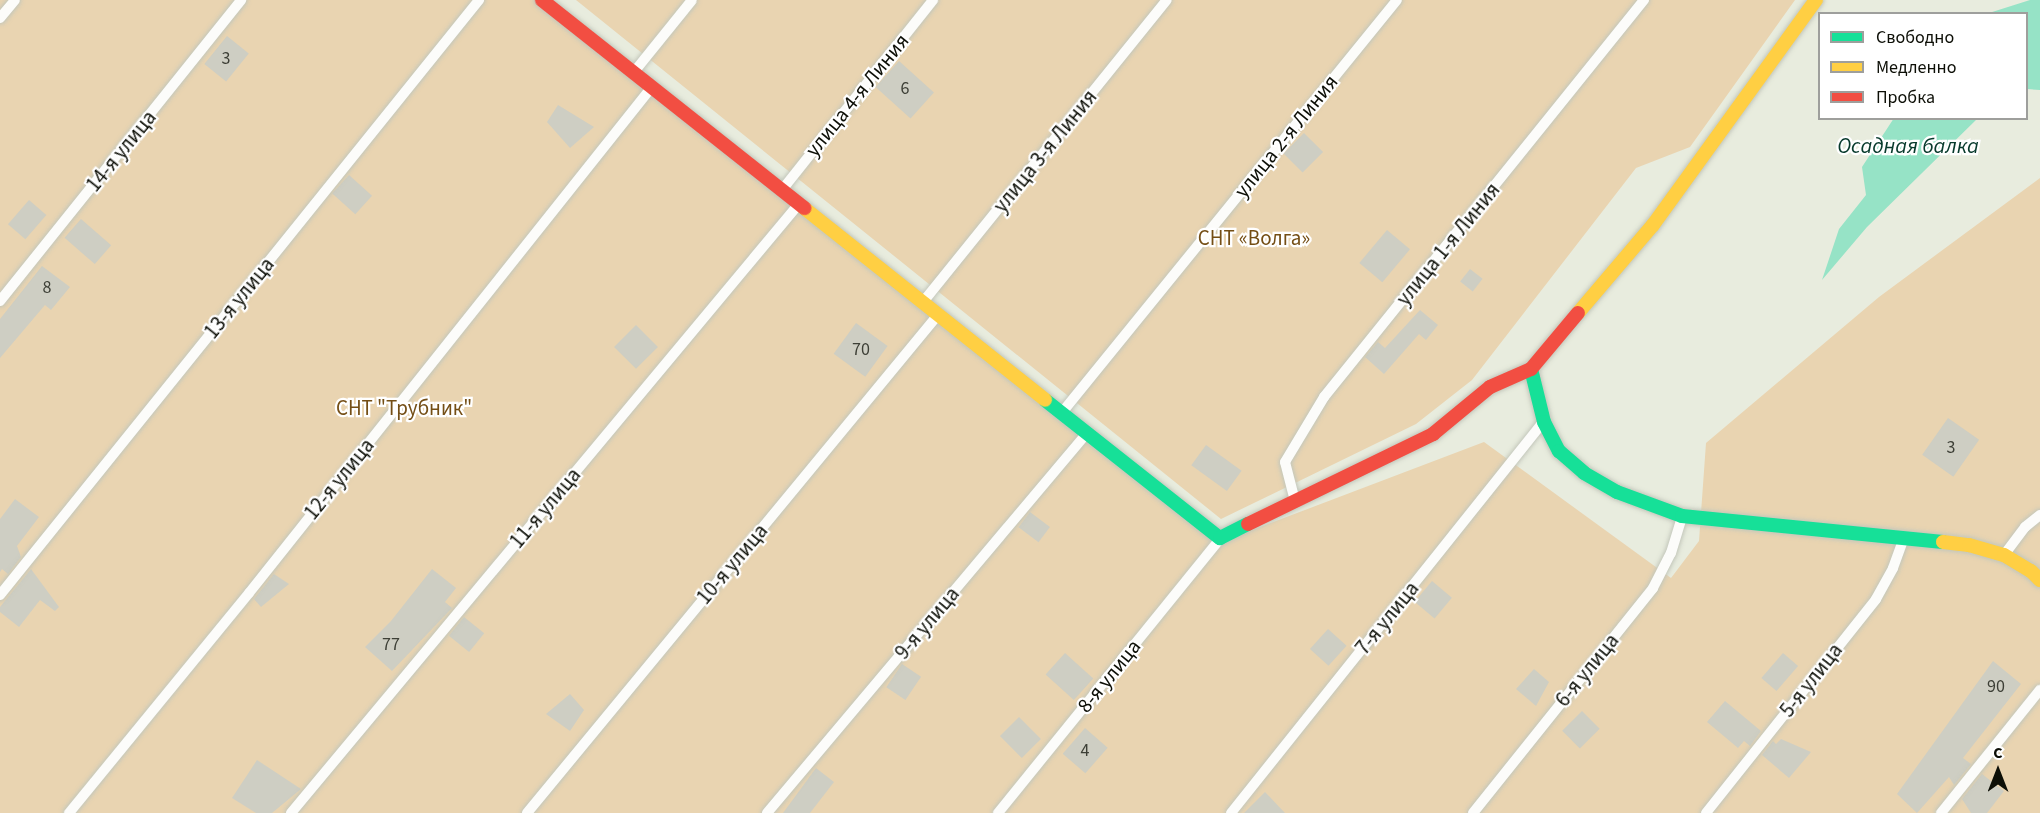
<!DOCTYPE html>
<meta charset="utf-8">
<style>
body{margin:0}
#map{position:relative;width:2040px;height:813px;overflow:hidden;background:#e8ecde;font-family:"Source Sans 3",sans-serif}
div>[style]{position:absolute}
.green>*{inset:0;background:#e9d4b1}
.water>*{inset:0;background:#96e3c6}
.building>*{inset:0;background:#cecec3;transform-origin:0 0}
.roads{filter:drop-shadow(0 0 2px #c3c7bb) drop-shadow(0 0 2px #c3c7bb)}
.lane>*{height:10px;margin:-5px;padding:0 5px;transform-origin:5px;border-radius:5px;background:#fcfcfa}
.fast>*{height:14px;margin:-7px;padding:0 7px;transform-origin:7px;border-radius:7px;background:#16e098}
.slow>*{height:14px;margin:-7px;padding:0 7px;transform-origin:7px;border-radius:7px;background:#ffcf43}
.jam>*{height:14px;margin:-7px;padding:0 7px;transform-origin:7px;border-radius:7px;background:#f24e42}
span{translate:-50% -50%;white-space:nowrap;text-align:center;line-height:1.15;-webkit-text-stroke:4.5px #fff;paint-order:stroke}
.number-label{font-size:18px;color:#3d3f36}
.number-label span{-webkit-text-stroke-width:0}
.street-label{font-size:21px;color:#0d0f07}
.park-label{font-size:21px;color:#744e15}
.water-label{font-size:22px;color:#073a2c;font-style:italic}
.legend{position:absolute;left:1818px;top:12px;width:210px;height:108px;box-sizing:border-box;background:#fff;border:2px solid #9e9f9c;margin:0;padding:8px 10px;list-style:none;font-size:18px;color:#0d0f07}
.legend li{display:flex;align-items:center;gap:12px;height:30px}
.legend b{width:30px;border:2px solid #9e9f9c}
.north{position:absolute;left:1968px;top:741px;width:60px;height:60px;-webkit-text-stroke:4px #fff;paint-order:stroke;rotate:0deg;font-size:16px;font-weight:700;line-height:24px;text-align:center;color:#0d0f07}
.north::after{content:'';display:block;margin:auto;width:21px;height:27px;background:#0d0f07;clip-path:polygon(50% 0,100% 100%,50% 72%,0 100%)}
</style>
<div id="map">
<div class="green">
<div style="clip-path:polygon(0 0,542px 0,1218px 543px,1484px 442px,1671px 578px,1699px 541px,1706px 443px,1879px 297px,2040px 178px,2040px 813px,0 813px)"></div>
<div style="clip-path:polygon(576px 0,1795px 0,1690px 147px,1636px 168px,1472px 380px,1416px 424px,1221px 519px)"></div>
</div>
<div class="water">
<div style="clip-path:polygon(2030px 0,2040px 0,2040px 90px,2027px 89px,2026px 14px,1989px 13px)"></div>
<div style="clip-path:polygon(1894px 118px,1977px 119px,1867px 227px,1822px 280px,1839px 229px,1866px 195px,1862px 167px)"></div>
</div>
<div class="building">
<div style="left:227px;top:36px;width:28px;height:36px;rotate:39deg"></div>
<div style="left:899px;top:61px;width:47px;height:35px;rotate:42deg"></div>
<div style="clip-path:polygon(558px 105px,594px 127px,570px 148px,547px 122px)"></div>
<div style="left:1304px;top:133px;width:27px;height:29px;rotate:45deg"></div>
<div style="left:349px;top:175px;width:31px;height:25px;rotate:42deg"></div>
<div style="left:29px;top:200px;width:23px;height:32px;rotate:41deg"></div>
<div style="left:81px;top:219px;width:40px;height:25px;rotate:41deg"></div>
<div style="left:1387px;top:230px;width:30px;height:43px;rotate:40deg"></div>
<div style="clip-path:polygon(42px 266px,70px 287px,51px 310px,45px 305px,0 358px,0 319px)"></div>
<div style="left:1470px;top:269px;width:16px;height:16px;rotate:38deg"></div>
<div style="clip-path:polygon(1420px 310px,1438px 325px,1426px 340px,1419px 334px,1384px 374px,1365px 357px,1378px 342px,1385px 348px)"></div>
<div style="left:856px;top:323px;width:39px;height:38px;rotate:36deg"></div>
<div style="left:636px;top:325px;width:31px;height:31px;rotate:45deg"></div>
<div style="left:1948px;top:418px;width:38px;height:45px;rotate:35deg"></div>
<div style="left:1206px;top:445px;width:44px;height:25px;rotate:36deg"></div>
<div style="clip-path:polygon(15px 499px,39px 517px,17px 546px,21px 557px,8px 574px,2px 569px,0 572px,0 519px)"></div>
<div style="left:1030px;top:512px;width:25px;height:19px;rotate:37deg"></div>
<div style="clip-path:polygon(31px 569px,59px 607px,55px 611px,40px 600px,19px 627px,0 612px,0 607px)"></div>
<div style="clip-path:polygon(432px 569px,456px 588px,445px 602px,452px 608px,392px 671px,365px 647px,391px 621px)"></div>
<div style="clip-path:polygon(274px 574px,289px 584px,261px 607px,254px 599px)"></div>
<div style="left:1432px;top:581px;width:26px;height:27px;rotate:40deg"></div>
<div style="left:464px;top:617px;width:26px;height:24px;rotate:39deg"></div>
<div style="left:1328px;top:629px;width:25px;height:27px;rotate:42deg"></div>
<div style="left:1065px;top:653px;width:38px;height:29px;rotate:42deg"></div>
<div style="left:1783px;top:653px;width:20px;height:33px;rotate:41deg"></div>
<div style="clip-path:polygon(1993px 661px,2021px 684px,1963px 758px,1971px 764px,1954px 785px,1949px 777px,1917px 813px,1897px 794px)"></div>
<div style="left:902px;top:664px;width:23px;height:28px;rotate:34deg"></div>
<div style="clip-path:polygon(1534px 669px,1549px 682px,1536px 706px,1516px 689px)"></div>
<div style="clip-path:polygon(570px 694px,584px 710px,570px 731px,546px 714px)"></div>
<div style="clip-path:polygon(1725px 701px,1761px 731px,1750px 746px,1744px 741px,1738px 748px,1707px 722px)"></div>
<div style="left:1582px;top:711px;width:25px;height:28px;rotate:45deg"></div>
<div style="left:1019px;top:717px;width:31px;height:27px;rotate:45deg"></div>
<div style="left:1085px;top:728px;width:30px;height:34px;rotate:41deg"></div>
<div style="clip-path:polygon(1781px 739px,1811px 752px,1789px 778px,1762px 755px,1773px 741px,1776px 744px)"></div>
<div style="clip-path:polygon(257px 760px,301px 789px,272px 813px,256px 813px,232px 798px)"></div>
<div style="clip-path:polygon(816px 768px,834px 782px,810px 813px,783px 813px)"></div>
<div style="clip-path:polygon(1982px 774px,2004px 791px,1987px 813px,1971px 813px,1962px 799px)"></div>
<div style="clip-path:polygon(1265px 792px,1285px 813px,1244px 813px)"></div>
</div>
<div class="roads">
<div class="lane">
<div style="left:0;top:18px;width:23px;rotate:-50deg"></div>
<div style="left:634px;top:72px;width:92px;rotate:-51.1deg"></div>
<div style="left:782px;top:190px;width:243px;rotate:-51.5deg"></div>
<div style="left:0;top:301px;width:386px;rotate:-51.3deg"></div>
<div style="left:923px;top:302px;width:388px;rotate:-51.1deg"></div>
<div style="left:1064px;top:410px;width:528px;rotate:-50.92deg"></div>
<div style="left:1295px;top:501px;width:40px;rotate:-104.4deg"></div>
<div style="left:1285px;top:462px;width:76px;rotate:-59deg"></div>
<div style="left:1324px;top:397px;width:510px;rotate:-51.13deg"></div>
<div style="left:2004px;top:555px;width:35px;rotate:-53deg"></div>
<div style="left:2025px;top:527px;width:19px;rotate:-39deg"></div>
<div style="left:0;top:595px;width:764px;rotate:-51.16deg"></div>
<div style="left:69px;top:813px;width:284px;rotate:-50.7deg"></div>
<div style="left:249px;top:593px;width:645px;rotate:-51.48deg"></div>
<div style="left:291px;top:813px;width:792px;rotate:-50.18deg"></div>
<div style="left:527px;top:813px;width:644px;rotate:-50.48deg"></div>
<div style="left:767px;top:813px;width:494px;rotate:-49.9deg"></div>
<div style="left:998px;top:813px;width:351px;rotate:-51deg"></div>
<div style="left:1231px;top:813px;width:498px;rotate:-51.4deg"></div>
<div style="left:1473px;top:813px;width:288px;rotate:-51.3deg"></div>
<div style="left:1653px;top:588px;width:39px;rotate:-63deg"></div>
<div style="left:1671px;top:553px;width:38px;rotate:-73deg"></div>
<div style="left:1706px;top:813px;width:273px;rotate:-51.5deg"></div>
<div style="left:1876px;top:599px;width:35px;rotate:-61deg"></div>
<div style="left:1893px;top:568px;width:30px;rotate:-70deg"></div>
<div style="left:1941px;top:813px;width:158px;rotate:-51.2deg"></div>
</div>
<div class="fast">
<div style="left:1531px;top:369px;width:55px;rotate:76.2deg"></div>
<div style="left:1544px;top:422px;width:33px;rotate:63deg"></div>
<div style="left:1559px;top:451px;width:33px;rotate:41deg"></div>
<div style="left:1584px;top:473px;width:38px;rotate:30deg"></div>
<div style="left:1617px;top:492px;width:69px;rotate:20.3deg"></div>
<div style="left:1682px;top:516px;width:262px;rotate:5.7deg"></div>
<div style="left:1045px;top:400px;width:223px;rotate:38.3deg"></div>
<div style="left:1220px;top:538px;width:31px;rotate:-27deg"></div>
</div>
<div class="slow">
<div style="left:804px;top:208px;width:308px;rotate:38.5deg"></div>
<div style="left:1578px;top:313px;width:116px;rotate:-49.6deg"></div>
<div style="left:1653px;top:225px;width:278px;rotate:-54.1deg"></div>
<div style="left:1943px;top:542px;width:26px;rotate:7deg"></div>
<div style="left:1969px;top:545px;width:36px;rotate:16deg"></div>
<div style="left:2004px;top:555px;width:31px;rotate:31deg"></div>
<div style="left:2031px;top:571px;width:13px;rotate:45deg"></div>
</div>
<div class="jam">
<div style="left:542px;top:0;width:335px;rotate:38.4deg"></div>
<div style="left:1248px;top:524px;width:206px;rotate:-25.9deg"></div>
<div style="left:1433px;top:434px;width:74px;rotate:-39.5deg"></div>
<div style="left:1490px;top:387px;width:45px;rotate:-23.7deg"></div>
<div style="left:1531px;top:369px;width:73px;rotate:-50deg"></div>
</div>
</div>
<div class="number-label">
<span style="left:226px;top:59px">3</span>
<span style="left:905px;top:89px">6</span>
<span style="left:47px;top:288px">8</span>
<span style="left:861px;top:350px">70</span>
<span style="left:1951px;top:448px">3</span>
<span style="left:391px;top:645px">77</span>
<span style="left:1996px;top:687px">90</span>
<span style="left:1085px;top:751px">4</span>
</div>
<div class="street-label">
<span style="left:857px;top:95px;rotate:-51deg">улица 4-я Линия</span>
<span style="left:1286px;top:136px;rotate:-51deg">улица 2-я Линия</span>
<span style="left:121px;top:151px;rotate:-51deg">14-я улица</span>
<span style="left:1045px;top:151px;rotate:-51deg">улица 3-я Линия</span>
<span style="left:1448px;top:244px;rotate:-51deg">улица 1-я Линия</span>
<span style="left:239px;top:298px;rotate:-51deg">13-я улица</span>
<span style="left:339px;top:479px;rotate:-51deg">12-я улица</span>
<span style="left:545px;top:508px;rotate:-50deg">11-я улица</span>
<span style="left:732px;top:564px;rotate:-50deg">10-я улица</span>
<span style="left:1387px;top:618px;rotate:-51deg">7-я улица</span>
<span style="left:927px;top:623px;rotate:-50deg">9-я улица</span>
<span style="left:1587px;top:670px;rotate:-51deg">6-я улица</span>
<span style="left:1109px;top:676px;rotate:-51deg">8-я улица</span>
<span style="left:1811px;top:680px;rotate:-52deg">5-я улица</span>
</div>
<div class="park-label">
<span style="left:1254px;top:238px">СНТ «Волга»</span>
<span style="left:404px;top:408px">СНТ "Трубник"</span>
</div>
<div class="water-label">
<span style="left:1908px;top:147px">Осадная балка</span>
</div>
<ul class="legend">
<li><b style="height:8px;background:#16e098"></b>Свободно</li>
<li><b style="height:8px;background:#ffcf43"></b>Медленно</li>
<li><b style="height:8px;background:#f24e42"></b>Пробка</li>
</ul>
<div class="north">С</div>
</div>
